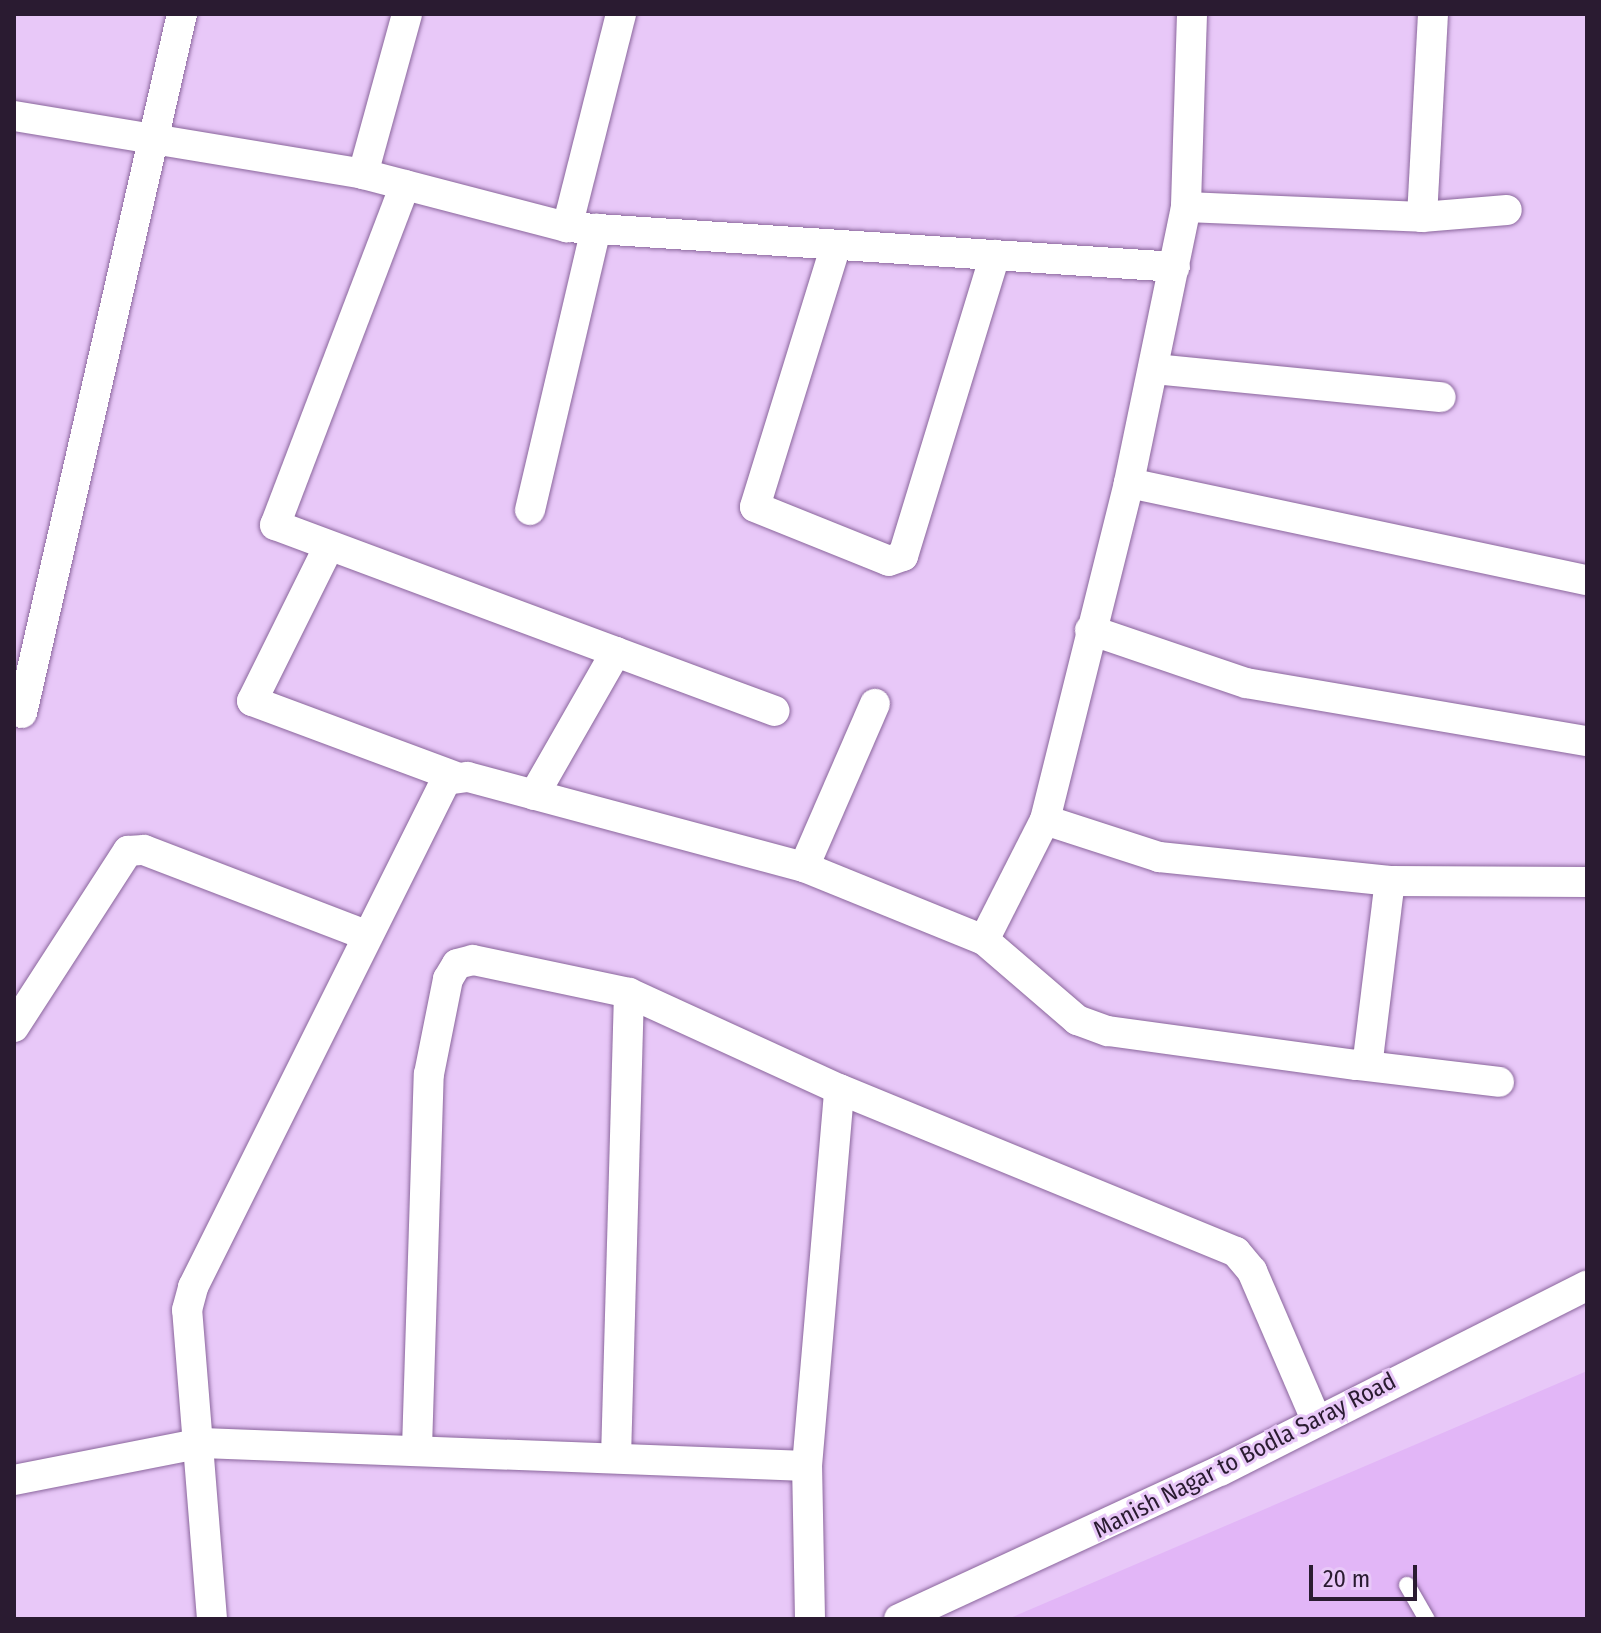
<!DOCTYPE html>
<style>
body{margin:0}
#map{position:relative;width:1601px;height:1633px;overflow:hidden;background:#e8c8f8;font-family:"Fira Sans Condensed",sans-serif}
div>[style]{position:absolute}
.built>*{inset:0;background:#e2b6f7}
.roads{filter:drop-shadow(0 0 2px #8a669c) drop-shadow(0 0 2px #8a669c)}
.lane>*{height:16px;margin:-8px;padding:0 8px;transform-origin:8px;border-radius:8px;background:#fff}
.street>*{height:30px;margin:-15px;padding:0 15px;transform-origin:15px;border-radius:15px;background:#fff}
span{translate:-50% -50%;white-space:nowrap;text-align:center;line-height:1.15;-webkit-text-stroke:6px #e8c8f8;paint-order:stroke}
.street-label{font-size:24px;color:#2a1b31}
.frame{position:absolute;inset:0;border:16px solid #2a1b31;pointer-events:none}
.scale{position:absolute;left:1309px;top:1565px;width:108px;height:36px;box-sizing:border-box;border:4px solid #2a1b31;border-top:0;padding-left:10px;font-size:24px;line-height:28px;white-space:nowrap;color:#2a1b31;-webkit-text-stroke:6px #e8c8f8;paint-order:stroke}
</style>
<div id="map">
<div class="built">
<div style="clip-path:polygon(1587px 1371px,1587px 1619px,1008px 1619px)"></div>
</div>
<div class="roads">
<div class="lane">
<div style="left:1407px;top:1585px;width:39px;rotate:60deg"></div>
</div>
<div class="street">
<div style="left:621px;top:14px;width:220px;rotate:104.2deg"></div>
<div style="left:567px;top:227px;width:609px;rotate:3.76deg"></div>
<div style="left:1192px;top:14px;width:193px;rotate:91.8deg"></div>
<div style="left:1186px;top:207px;width:282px;rotate:101.7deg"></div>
<div style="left:1129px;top:483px;width:347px;rotate:104deg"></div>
<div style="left:1045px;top:820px;width:120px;rotate:18deg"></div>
<div style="left:1159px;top:857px;width:232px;rotate:5.9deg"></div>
<div style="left:1390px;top:881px;width:197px;rotate:0.3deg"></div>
<div style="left:14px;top:116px;width:354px;rotate:9.4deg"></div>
<div style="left:363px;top:174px;width:211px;rotate:14.6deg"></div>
<div style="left:363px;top:174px;width:166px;rotate:-74.6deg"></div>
<div style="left:405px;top:185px;width:364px;rotate:110.9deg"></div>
<div style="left:275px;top:525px;width:533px;rotate:20.41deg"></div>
<div style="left:1186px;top:207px;width:236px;rotate:2.4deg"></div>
<div style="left:1422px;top:217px;width:85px;rotate:-4.7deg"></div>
<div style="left:1422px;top:217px;width:203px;rotate:-86.9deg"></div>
<div style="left:836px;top:245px;width:274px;rotate:107.2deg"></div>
<div style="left:755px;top:507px;width:144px;rotate:21.9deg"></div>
<div style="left:889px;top:561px;width:15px;rotate:-20deg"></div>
<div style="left:903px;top:556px;width:315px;rotate:-73deg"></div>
<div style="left:1154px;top:369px;width:288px;rotate:5.6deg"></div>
<div style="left:1129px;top:483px;width:468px;rotate:12deg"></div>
<div style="left:530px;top:510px;width:289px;rotate:-76.8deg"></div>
<div style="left:329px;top:546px;width:173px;rotate:116.4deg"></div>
<div style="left:252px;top:701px;width:218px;rotate:20.4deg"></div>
<div style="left:1090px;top:630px;width:165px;rotate:18.8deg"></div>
<div style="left:1246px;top:683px;width:346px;rotate:9.7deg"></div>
<div style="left:22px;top:713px;width:717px;rotate:-77.11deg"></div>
<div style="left:534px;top:795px;width:165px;rotate:-60.2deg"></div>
<div style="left:804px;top:867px;width:178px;rotate:-66.5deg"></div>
<div style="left:984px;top:940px;width:135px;rotate:-63.1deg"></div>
<div style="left:14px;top:1027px;width:210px;rotate:-57.1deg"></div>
<div style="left:128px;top:851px;width:16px;rotate:-4deg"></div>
<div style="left:144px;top:850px;width:235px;rotate:21deg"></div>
<div style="left:1357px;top:1065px;width:143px;rotate:6.8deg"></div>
<div style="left:417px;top:1448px;width:374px;rotate:-88.2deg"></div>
<div style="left:429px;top:1074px;width:97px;rotate:-78.7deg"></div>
<div style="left:448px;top:979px;width:17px;rotate:-59deg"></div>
<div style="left:457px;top:964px;width:16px;rotate:-14deg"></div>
<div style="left:473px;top:960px;width:159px;rotate:11.9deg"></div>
<div style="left:629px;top:993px;width:231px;rotate:24.6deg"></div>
<div style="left:839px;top:1089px;width:429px;rotate:22.3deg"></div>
<div style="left:1236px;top:1252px;width:25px;rotate:50deg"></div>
<div style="left:1252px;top:1271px;width:164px;rotate:66.7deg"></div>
<div style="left:616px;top:1458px;width:465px;rotate:-88.4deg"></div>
<div style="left:14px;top:1480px;width:192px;rotate:-11.1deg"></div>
<div style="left:202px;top:1443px;width:605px;rotate:2.18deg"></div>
<div style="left:212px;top:1619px;width:310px;rotate:-94.6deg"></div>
<div style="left:187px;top:1310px;width:24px;rotate:-75deg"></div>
<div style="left:193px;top:1287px;width:567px;rotate:-63.48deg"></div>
<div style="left:446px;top:780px;width:22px;rotate:-8deg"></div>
<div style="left:468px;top:777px;width:348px;rotate:15deg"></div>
<div style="left:804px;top:867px;width:194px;rotate:22.1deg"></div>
<div style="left:984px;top:940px;width:123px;rotate:40.7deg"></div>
<div style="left:1077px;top:1020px;width:33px;rotate:20deg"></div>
<div style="left:1108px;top:1031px;width:251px;rotate:7.8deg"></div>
<div style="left:1357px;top:1065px;width:13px;rotate:-29deg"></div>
<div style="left:1368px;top:1059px;width:179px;rotate:-83deg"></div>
<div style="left:810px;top:1619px;width:153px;rotate:-91.1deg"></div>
<div style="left:807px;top:1466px;width:378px;rotate:-85.1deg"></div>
<div style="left:899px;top:1619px;width:353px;rotate:-24.8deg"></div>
<div style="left:1220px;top:1471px;width:411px;rotate:-26.8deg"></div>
</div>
</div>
<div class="street-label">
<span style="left:1245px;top:1456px;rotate:-27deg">Manish Nagar to Bodla Saray Road</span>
</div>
<div class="frame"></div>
<div class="scale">20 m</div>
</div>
